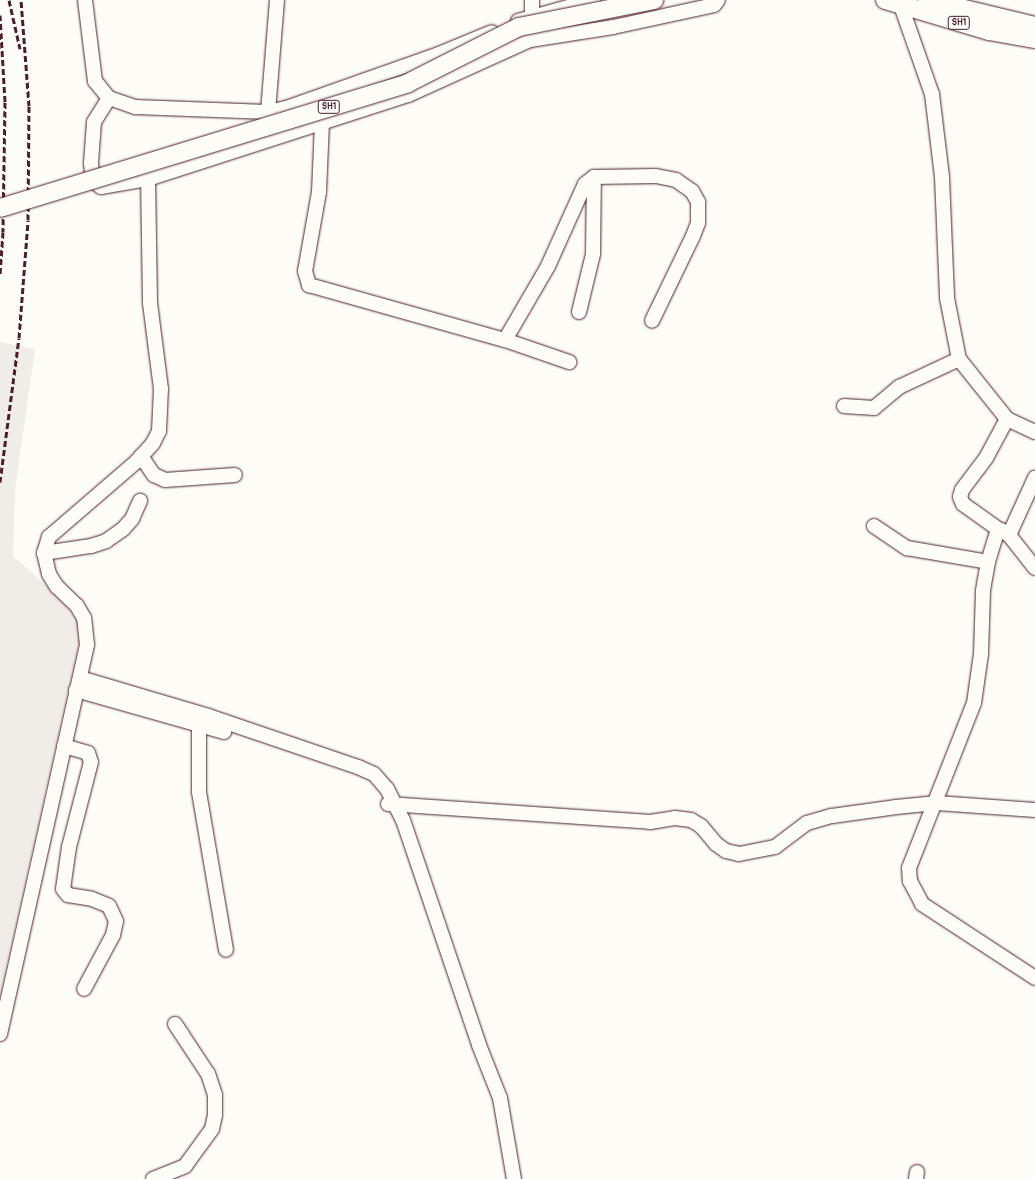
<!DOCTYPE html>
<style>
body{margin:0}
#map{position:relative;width:1035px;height:1179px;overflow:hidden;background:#fdfcf7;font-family:Pangolin,sans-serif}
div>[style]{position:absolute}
.built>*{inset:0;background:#f0ece8}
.roads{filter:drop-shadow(0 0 1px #4a1f2b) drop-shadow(0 0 1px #4a1f2b)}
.minor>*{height:14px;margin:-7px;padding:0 7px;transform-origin:7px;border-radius:7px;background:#fdfcf7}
.major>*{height:18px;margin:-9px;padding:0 9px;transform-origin:9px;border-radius:9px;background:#fdfcf7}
.rail>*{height:3px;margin-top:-1.5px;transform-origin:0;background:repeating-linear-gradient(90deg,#4a1f2b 0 6px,transparent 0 9px)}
.bridges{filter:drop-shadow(0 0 1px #4a1f2b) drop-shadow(0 0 1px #4a1f2b)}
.major-bridge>*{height:18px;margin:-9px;padding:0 9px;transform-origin:9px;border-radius:9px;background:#fdfcf7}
span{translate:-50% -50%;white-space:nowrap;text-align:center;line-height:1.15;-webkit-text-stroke:4px #fdfcf7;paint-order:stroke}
.shield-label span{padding:1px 3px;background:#fdfcf7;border:1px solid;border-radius:3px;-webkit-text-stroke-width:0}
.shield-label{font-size:9px;color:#4a1f2b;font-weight:700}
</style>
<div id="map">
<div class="built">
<div style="clip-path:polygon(0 342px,35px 349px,15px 489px,13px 556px,76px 612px,81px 634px,0 994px)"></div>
</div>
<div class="roads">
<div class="minor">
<div style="left:85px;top:0;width:82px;rotate:83deg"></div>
<div style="left:95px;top:81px;width:22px;rotate:51deg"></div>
<div style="left:109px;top:98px;width:28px;rotate:19deg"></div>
<div style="left:135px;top:107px;width:133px;rotate:2.2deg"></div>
<div style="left:268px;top:112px;width:18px;rotate:-13deg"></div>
<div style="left:286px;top:108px;width:162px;rotate:-19.4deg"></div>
<div style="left:439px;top:54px;width:57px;rotate:-22.5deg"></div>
<div style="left:899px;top:0;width:100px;rotate:70.7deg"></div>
<div style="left:932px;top:94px;width:84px;rotate:83.1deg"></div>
<div style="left:942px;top:177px;width:121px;rotate:87.6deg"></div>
<div style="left:947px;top:298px;width:62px;rotate:78.9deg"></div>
<div style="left:959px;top:359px;width:77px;rotate:51.3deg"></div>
<div style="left:1007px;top:419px;width:31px;rotate:25deg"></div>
<div style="left:532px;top:16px;width:16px;rotate:-90deg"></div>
<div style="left:518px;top:21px;width:78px;rotate:-15.6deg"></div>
<div style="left:109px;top:98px;width:28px;rotate:122deg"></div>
<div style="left:94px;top:122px;width:41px;rotate:94.2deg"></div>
<div style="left:91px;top:163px;width:18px;rotate:84deg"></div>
<div style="left:93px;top:181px;width:10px;rotate:37deg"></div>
<div style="left:101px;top:187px;width:48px;rotate:-9.7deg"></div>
<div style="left:268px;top:112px;width:112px;rotate:-85.4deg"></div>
<div style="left:322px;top:123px;width:69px;rotate:92.5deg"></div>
<div style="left:319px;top:192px;width:80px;rotate:100deg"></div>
<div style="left:305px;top:271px;width:15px;rotate:74deg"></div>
<div style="left:309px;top:285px;width:204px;rotate:15.7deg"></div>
<div style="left:505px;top:340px;width:68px;rotate:19deg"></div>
<div style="left:579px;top:312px;width:60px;rotate:-76.4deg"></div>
<div style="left:593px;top:254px;width:77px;rotate:-89.3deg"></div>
<div style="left:505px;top:340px;width:86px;rotate:-59.8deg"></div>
<div style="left:548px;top:266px;width:90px;rotate:-65.7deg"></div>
<div style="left:585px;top:184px;width:11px;rotate:-38deg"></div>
<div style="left:594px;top:177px;width:62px;rotate:-0.9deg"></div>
<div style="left:656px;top:176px;width:20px;rotate:11deg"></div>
<div style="left:676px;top:180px;width:19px;rotate:35deg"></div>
<div style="left:692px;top:191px;width:13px;rotate:61deg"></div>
<div style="left:698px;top:202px;width:21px;rotate:90deg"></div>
<div style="left:698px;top:223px;width:14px;rotate:111deg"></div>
<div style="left:693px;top:236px;width:94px;rotate:115.8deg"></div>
<div style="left:844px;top:406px;width:30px;rotate:4deg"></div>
<div style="left:874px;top:408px;width:33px;rotate:-40deg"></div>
<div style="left:899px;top:387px;width:66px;rotate:-25deg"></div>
<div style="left:1007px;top:419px;width:44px;rotate:118.3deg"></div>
<div style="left:986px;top:458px;width:40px;rotate:127deg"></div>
<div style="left:962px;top:490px;width:7px;rotate:106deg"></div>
<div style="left:960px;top:497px;width:8px;rotate:67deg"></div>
<div style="left:963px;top:504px;width:43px;rotate:35.5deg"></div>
<div style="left:998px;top:529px;width:34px;rotate:107deg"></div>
<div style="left:988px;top:562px;width:29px;rotate:100deg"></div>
<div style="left:983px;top:591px;width:63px;rotate:91.8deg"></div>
<div style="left:981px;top:654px;width:49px;rotate:98.1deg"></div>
<div style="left:974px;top:703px;width:177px;rotate:111.5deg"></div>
<div style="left:909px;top:868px;width:13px;rotate:86deg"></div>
<div style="left:910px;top:881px;width:26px;rotate:62deg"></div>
<div style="left:922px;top:904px;width:135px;rotate:33.2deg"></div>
<div style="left:141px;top:456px;width:23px;rotate:56deg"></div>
<div style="left:154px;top:475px;width:12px;rotate:24deg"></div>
<div style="left:165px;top:480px;width:70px;rotate:-4.1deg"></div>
<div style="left:874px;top:526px;width:40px;rotate:34deg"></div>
<div style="left:907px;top:548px;width:82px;rotate:9.8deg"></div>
<div style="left:1001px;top:530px;width:9px;rotate:32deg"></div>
<div style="left:1009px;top:535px;width:42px;rotate:51.8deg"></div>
<div style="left:1009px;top:535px;width:63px;rotate:-65.5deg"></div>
<div style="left:44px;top:553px;width:48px;rotate:-8.5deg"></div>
<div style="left:91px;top:546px;width:16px;rotate:-18deg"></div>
<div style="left:106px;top:541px;width:21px;rotate:-35deg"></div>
<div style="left:123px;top:529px;width:13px;rotate:-48deg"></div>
<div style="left:132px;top:519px;width:20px;rotate:-66deg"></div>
<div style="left:80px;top:678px;width:134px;rotate:16.5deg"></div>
<div style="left:208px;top:716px;width:158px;rotate:18.8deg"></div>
<div style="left:358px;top:767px;width:17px;rotate:24deg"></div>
<div style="left:374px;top:774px;width:20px;rotate:49deg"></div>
<div style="left:387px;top:789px;width:35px;rotate:63deg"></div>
<div style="left:403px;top:820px;width:237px;rotate:71.3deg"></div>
<div style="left:479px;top:1045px;width:57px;rotate:68.4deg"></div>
<div style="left:500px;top:1098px;width:82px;rotate:80.2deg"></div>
<div style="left:76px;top:690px;width:154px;rotate:15.8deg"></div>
<div style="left:199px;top:724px;width:68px;rotate:90deg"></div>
<div style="left:199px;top:792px;width:160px;rotate:80.3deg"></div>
<div style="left:64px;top:746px;width:25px;rotate:16deg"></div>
<div style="left:88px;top:753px;width:9px;rotate:72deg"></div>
<div style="left:91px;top:762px;width:88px;rotate:104.5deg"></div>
<div style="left:69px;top:847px;width:42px;rotate:98.1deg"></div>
<div style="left:63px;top:889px;width:8px;rotate:50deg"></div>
<div style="left:68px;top:895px;width:24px;rotate:9deg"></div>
<div style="left:92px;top:899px;width:18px;rotate:22deg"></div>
<div style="left:109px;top:906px;width:17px;rotate:65deg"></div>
<div style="left:116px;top:921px;width:14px;rotate:102deg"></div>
<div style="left:113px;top:935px;width:61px;rotate:118.2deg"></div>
<div style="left:388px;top:804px;width:263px;rotate:3.9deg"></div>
<div style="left:650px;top:822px;width:25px;rotate:-9deg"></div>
<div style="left:675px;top:818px;width:16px;rotate:7deg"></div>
<div style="left:691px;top:820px;width:12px;rotate:31deg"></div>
<div style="left:701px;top:826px;width:23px;rotate:50deg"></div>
<div style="left:716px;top:844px;width:12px;rotate:35deg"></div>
<div style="left:726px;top:851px;width:13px;rotate:13deg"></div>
<div style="left:739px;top:854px;width:37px;rotate:-11deg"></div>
<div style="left:775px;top:847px;width:40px;rotate:-37deg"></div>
<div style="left:807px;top:823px;width:26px;rotate:-16deg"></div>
<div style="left:832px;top:816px;width:65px;rotate:-8deg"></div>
<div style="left:896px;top:807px;width:41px;rotate:-5.6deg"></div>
<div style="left:937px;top:803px;width:98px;rotate:4.1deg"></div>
<div style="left:0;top:1034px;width:399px;rotate:-77.4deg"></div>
<div style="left:87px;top:645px;width:27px;rotate:-96deg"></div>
<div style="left:84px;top:618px;width:14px;rotate:-120deg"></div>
<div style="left:77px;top:606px;width:28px;rotate:-136deg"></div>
<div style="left:57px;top:587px;width:15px;rotate:-122deg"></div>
<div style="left:49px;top:574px;width:22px;rotate:-103deg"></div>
<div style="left:44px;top:553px;width:17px;rotate:-73deg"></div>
<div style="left:49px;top:537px;width:116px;rotate:-40.8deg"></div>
<div style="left:137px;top:461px;width:24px;rotate:-48deg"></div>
<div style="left:153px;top:443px;width:13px;rotate:-63deg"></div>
<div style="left:159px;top:431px;width:42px;rotate:-87.3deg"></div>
<div style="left:161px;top:389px;width:87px;rotate:-97.3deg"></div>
<div style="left:150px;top:303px;width:124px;rotate:-90.9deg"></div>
<div style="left:148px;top:179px;width:273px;rotate:-17.9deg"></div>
<div style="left:408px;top:95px;width:134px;rotate:-24.3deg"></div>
<div style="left:530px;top:40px;width:84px;rotate:-8.9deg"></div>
<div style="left:613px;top:27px;width:103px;rotate:-12.3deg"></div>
<div style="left:714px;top:5px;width:6px;rotate:-51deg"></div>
<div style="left:153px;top:1179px;width:35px;rotate:-22deg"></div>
<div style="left:185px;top:1166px;width:46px;rotate:-53.9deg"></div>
<div style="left:212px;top:1129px;width:14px;rotate:-78deg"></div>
<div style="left:215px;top:1115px;width:20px;rotate:-90deg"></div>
<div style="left:215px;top:1095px;width:22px;rotate:-108deg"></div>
<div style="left:208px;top:1074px;width:60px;rotate:-123.4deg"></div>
<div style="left:916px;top:1179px;width:7px;rotate:-82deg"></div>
</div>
<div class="major">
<div style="left:885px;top:0;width:109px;rotate:16.6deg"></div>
<div style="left:989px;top:31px;width:47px;rotate:9.9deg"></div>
<div style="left:927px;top:0;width:111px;rotate:13.5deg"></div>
</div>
</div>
<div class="rail">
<div style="left:9px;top:0;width:50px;rotate:77.3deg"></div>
<div style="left:0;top:15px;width:87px;rotate:86.7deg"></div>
<div style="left:5px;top:102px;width:130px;rotate:90.9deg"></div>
<div style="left:3px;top:232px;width:43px;rotate:94deg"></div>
<div style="left:0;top:482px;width:145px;rotate:-82.5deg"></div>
<div style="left:19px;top:338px;width:118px;rotate:-85.6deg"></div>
<div style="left:28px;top:220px;width:114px;rotate:-89.5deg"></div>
<div style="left:29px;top:106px;width:106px;rotate:-94.3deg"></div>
</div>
<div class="bridges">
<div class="major-bridge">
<div style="left:0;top:208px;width:427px;rotate:-17deg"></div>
<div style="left:408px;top:83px;width:124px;rotate:-26.8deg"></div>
<div style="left:519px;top:27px;width:138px;rotate:-11.3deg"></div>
</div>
</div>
<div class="shield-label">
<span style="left:959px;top:23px">SH1</span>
<span style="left:329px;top:107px">SH1</span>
</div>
</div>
